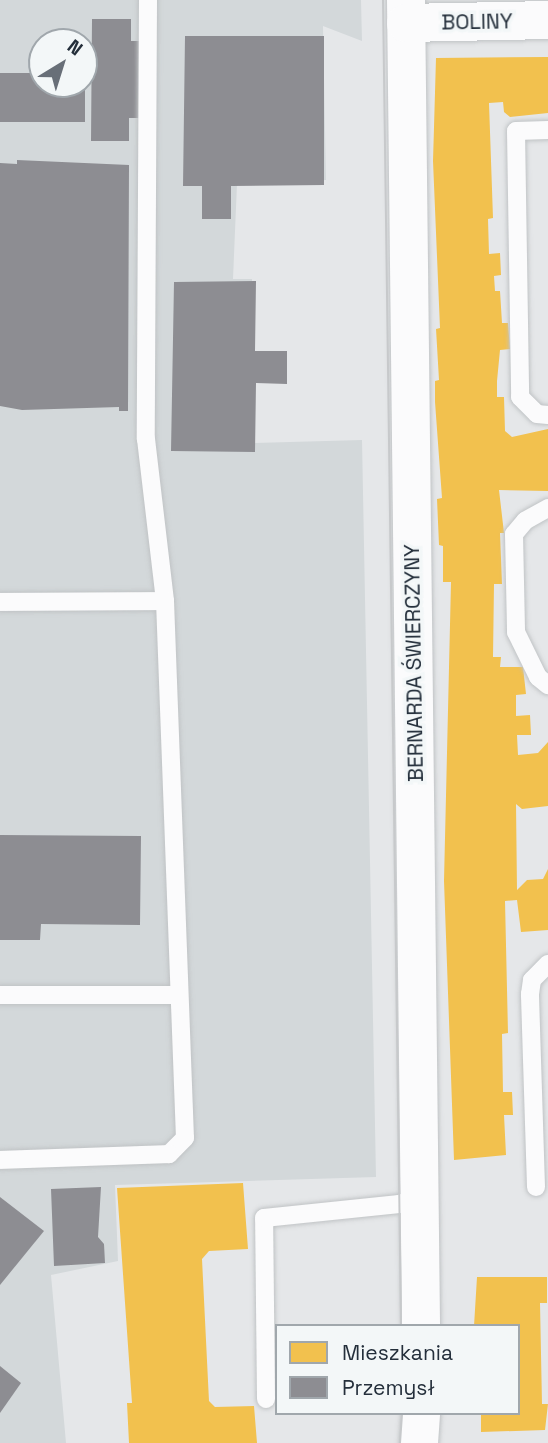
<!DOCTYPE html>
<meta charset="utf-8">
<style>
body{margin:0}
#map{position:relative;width:548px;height:1443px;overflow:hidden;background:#e5e7e9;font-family:"Space Grotesk",sans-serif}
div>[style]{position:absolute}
.built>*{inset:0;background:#d3d8da}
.homes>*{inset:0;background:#f2c14e}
.industry>*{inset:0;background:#8d8d92}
.roads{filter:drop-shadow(0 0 2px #c0c3c5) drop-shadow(0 0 2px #c0c3c5)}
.lane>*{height:18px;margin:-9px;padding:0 9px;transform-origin:9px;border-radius:9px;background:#fbfbfc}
.secondary>*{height:38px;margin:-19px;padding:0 19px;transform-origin:19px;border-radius:19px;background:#fbfbfc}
.tram>*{height:2px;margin:-1px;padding:0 1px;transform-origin:1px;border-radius:1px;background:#c7c9cb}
span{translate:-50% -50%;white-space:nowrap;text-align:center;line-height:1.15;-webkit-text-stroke:7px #f3f7f8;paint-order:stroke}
.street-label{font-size:21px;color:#242f3b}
.legend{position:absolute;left:275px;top:1324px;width:245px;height:91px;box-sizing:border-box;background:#f3f7f8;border:2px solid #a0a7ac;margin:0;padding:9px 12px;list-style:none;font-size:21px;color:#242f3b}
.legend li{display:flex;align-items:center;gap:14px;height:35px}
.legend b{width:35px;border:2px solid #a0a7ac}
.north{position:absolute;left:28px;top:28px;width:70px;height:70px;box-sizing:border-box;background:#f3f7f8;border:2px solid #a0a7ac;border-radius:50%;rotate:38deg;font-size:19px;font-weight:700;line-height:28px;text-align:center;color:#242f3b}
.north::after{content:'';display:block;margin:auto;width:24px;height:32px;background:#686f78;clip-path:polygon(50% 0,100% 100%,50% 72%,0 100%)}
</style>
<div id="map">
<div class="built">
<div style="clip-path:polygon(evenodd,0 0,361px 0,362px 41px,323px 26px,326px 180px,237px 184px,233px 279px,252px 279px,251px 443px,362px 440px,376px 1177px,115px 1185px,118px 1261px,51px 1275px,66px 1443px,0 1443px,0 0,42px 42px,84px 42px,84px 84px,42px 84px,42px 42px)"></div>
</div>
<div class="homes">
<div style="clip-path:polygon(548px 57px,548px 113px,510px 117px,504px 112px,503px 102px,489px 103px,493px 218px,488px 219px,489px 254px,500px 253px,501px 275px,494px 276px,495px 291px,500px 291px,502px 323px,508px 323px,510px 349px,500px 350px,497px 381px,497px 397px,504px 397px,505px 431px,512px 437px,548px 429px,548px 491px,499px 490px,504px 533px,500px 533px,502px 584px,494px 584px,493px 657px,501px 657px,500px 667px,523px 667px,526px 694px,516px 695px,516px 716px,530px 715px,531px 735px,517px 735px,518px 755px,538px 753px,548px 742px,548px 806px,522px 809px,516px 804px,517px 890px,527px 880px,543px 879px,548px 869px,548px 930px,521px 932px,517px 900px,505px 901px,508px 1033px,502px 1034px,503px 1092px,512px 1092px,513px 1115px,504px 1115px,506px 1155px,454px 1160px,444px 881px,451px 582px,443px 582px,443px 546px,439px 545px,437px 499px,442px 498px,435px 402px,435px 381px,439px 380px,436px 329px,440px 328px,433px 161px,436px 58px)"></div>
<div style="clip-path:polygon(243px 1183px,248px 1249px,209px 1251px,202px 1259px,209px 1401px,215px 1407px,254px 1406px,257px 1443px,129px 1443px,127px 1403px,132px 1403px,117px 1188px)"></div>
<div style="clip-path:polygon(477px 1277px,547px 1277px,547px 1303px,540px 1303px,542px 1404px,548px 1404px,545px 1430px,481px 1432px,481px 1413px,518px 1413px,518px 1326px,474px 1326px)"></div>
</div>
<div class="industry">
<div style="clip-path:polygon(92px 19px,131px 19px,131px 41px,140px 41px,139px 118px,129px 118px,129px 141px,91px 141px)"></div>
<div style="clip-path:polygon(185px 36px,324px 36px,324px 185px,231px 186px,231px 219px,202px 219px,202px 186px,183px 186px)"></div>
<div style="clip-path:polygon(0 73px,42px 73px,42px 84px,85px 84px,85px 122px,0 122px)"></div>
<div style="clip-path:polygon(17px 160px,129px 165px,128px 411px,119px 411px,119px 407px,22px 410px,0 406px,0 163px,17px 164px)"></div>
<div style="clip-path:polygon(256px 281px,255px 351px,287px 351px,287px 384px,256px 383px,255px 452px,171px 451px,174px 282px)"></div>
<div style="clip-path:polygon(0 835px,141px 836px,140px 925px,41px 924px,40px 940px,0 940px)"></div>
<div style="clip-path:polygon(101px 1187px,98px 1237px,104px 1244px,105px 1263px,54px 1266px,51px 1189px)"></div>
<div style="clip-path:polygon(0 1197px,44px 1231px,0 1285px)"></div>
<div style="clip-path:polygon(0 1366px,21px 1383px,0 1413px)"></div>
</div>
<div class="roads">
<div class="lane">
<div style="left:148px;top:0;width:439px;rotate:90.3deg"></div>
<div style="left:146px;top:439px;width:163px;rotate:83.3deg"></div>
<div style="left:548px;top:130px;width:32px;rotate:178deg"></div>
<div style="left:516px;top:131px;width:266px;rotate:89.1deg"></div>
<div style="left:520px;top:397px;width:24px;rotate:45deg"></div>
<div style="left:537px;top:414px;width:11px;rotate:5deg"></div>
<div style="left:548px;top:508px;width:26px;rotate:151deg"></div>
<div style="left:525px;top:521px;width:17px;rotate:130deg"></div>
<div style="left:514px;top:534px;width:98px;rotate:88.8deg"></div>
<div style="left:516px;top:632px;width:50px;rotate:63.9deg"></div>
<div style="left:538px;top:677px;width:13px;rotate:39deg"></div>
<div style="left:0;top:602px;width:165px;rotate:-0.3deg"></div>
<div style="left:165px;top:601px;width:537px;rotate:87.87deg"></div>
<div style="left:185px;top:1138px;width:23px;rotate:135deg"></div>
<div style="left:169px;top:1154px;width:169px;rotate:178deg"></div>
<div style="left:0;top:995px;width:179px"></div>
<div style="left:536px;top:1187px;width:193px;rotate:-91.8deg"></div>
<div style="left:530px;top:994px;width:14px;rotate:-82deg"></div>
<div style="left:532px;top:980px;width:23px;rotate:-45deg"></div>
<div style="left:266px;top:1399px;width:181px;rotate:-90.6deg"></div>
<div style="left:264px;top:1218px;width:136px;rotate:-5.9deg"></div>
<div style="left:399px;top:1204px;width:23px;rotate:-18deg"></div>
</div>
<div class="secondary">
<div style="left:406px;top:0;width:1326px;rotate:89.35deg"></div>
<div style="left:406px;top:23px;width:142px;rotate:-1.2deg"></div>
<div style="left:419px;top:1443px;width:30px;rotate:-86deg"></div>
</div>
</div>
<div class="tram">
<div style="left:383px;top:0;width:1326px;rotate:89.22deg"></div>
<div style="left:400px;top:1443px;width:30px;rotate:-86deg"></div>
</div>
<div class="street-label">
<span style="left:477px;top:22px;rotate:-1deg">BOLINY</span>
<span style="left:414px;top:663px;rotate:-91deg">BERNARDA ŚWIERCZYNY</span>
</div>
<ul class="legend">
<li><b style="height:19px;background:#f2c14e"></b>Mieszkania</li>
<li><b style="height:19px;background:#8d8d92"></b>Przemysł</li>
</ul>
<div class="north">N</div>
</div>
